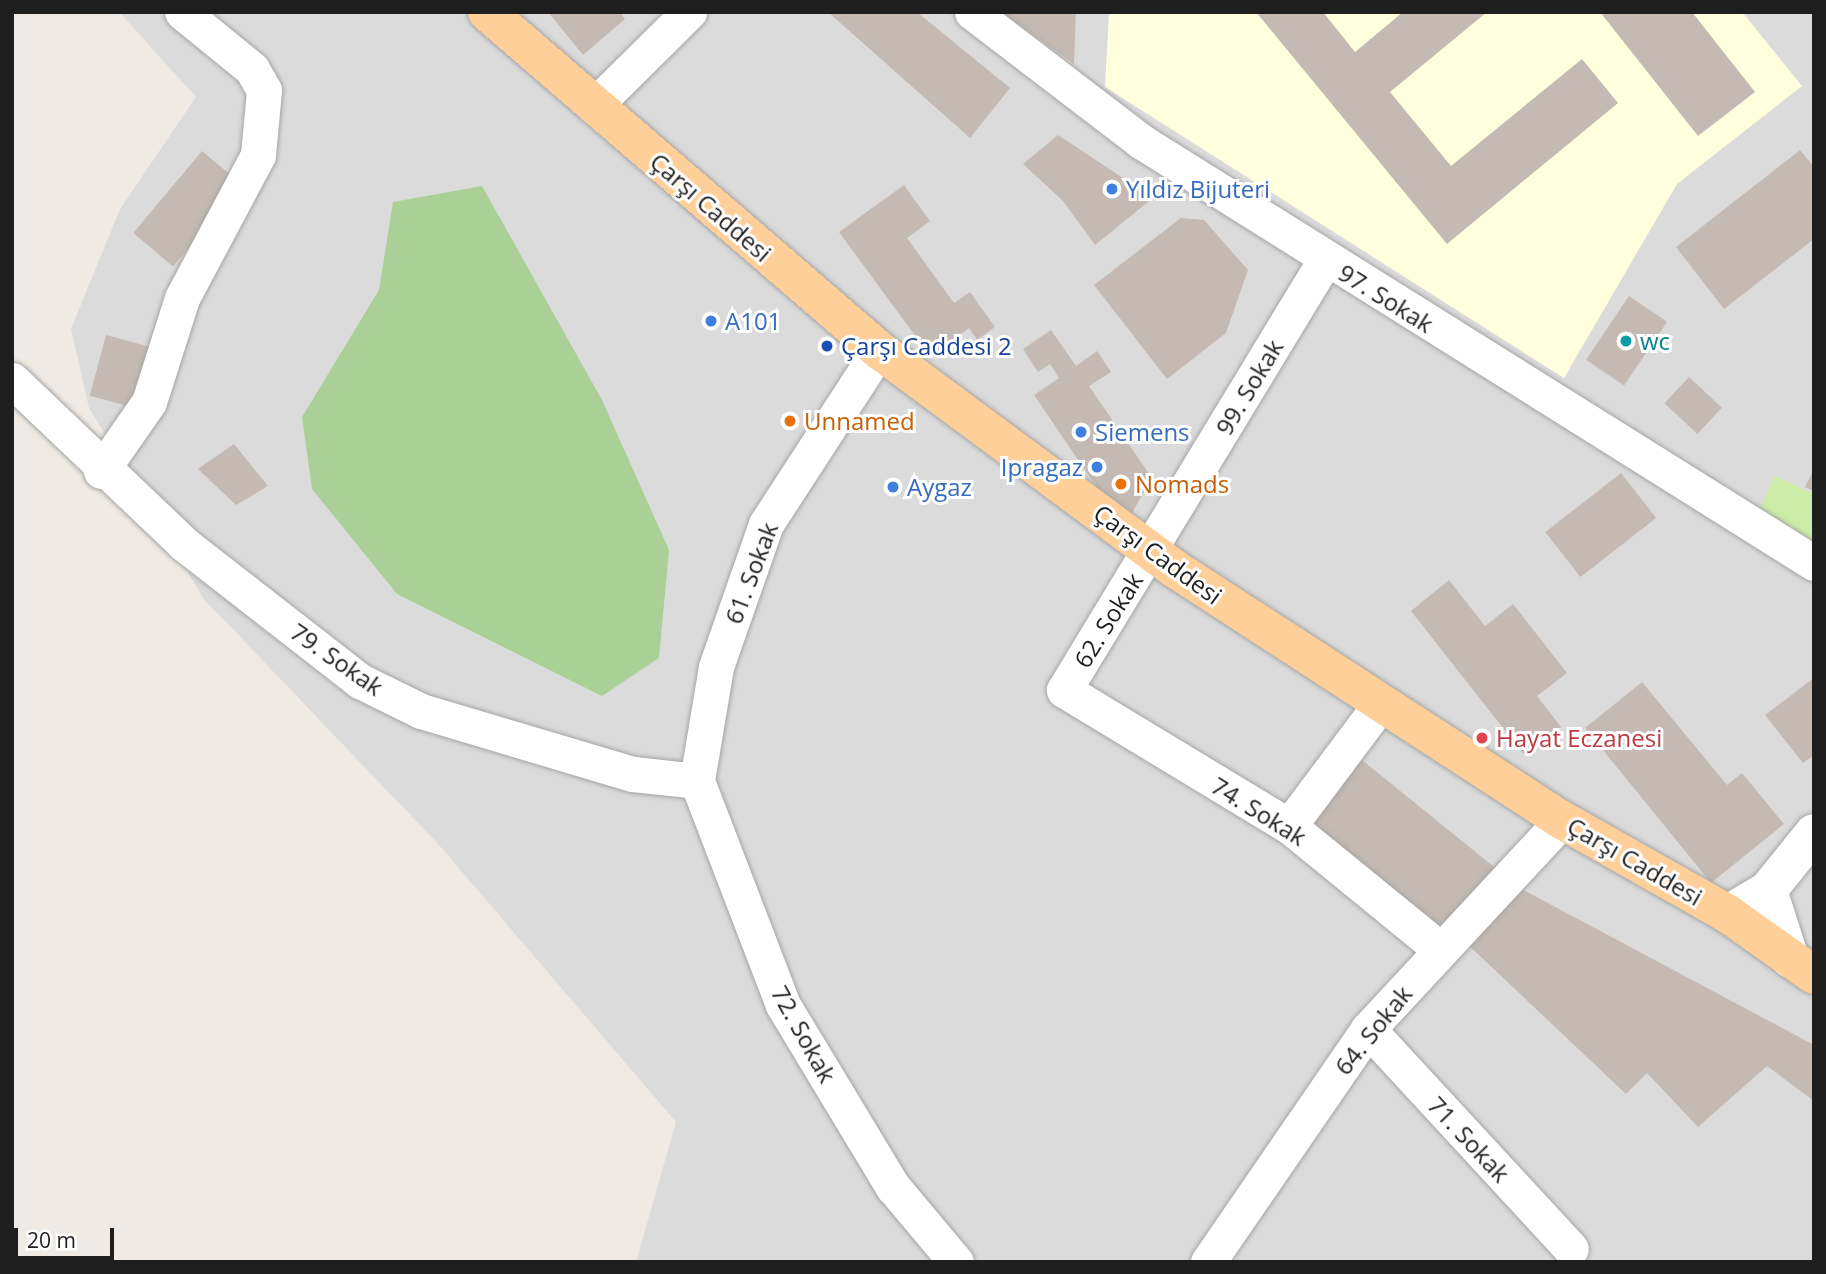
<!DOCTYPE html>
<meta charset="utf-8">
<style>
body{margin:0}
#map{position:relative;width:1826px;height:1274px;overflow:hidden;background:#efebe4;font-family:"Open Sans",sans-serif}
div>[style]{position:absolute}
.residential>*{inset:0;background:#dcdbdb}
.education>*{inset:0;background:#fffedd}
.grass>*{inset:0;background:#cceca7}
.forest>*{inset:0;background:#aad097}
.building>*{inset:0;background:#c4bab3;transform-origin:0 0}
.roads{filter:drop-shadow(0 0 2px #a5a5a5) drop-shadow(0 0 2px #a5a5a5)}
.minor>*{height:35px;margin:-17.5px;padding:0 17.5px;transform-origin:17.5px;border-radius:17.5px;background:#fff}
.tertiary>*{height:38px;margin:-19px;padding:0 19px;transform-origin:19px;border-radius:19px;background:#fff}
.primary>*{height:38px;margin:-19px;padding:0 19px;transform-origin:19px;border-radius:19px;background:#ffcf99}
.dots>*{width:19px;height:19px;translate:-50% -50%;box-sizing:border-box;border:4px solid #fff;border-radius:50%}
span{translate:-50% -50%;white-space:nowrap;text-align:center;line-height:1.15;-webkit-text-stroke:6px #fff;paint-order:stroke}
.shop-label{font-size:24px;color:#366cbe}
.left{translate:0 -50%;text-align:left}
.right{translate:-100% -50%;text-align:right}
.street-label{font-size:24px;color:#1e1e1e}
.culture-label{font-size:24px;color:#0d838f}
.transit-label{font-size:24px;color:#164399}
.food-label{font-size:24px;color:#c56008}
.health-label{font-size:24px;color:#be3a42}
.frame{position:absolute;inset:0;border:14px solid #1e1e1e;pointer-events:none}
.scale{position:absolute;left:14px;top:1228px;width:100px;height:32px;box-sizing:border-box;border:4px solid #1e1e1e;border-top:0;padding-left:9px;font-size:21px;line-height:24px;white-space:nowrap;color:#1e1e1e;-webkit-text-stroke:5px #fff;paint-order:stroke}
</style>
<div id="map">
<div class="residential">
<div style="clip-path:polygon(119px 12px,1814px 12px,1814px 1262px,636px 1262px,676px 1122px,439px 845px,203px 598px,89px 408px,71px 329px,120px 209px,196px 97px)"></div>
</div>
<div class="education">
<div style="clip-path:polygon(1109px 12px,1742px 12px,1802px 86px,1677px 184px,1564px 378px,1105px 87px)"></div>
</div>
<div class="grass">
<div style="clip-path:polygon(1775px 476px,1814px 494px,1814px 553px,1754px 521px)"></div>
</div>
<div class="forest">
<div style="clip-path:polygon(482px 186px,602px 400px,669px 550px,659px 658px,602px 696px,397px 594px,312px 489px,302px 417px,379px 290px,393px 202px)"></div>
</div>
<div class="building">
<div style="clip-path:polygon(548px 12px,620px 12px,625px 19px,583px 55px)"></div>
<div style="clip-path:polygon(828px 12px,917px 12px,1010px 88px,970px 138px)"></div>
<div style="clip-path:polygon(1001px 12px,1076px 12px,1074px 64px)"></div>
<div style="clip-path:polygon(1256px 12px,1323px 12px,1355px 52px,1403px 12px,1487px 12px,1390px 92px,1451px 166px,1582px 59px,1618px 103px,1447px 244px)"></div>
<div style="clip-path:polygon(1600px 12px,1692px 12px,1755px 92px,1698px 136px)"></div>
<div style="clip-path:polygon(1058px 135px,1153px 198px,1095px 245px,1063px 201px,1023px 164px)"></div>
<div style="clip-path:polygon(1800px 150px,1814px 167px,1814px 239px,1724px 309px,1676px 247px)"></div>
<div style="left:202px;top:151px;width:52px;height:107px;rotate:40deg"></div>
<div style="clip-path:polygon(904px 185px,930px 221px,907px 238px,954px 303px,970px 292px,995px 327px,977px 340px,969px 328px,930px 356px,839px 232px)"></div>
<div style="clip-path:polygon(1181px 218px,1204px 220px,1248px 270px,1226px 333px,1167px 379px,1094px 285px)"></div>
<div style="left:1629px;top:296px;width:46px;height:77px;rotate:34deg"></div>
<div style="clip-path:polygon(1051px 330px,1076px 366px,1097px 351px,1111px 372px,1089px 386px,1152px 478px,1132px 513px,1102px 495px,1034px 395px,1059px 378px,1050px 364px,1038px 372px,1023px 349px)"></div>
<div style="left:106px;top:335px;width:49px;height:63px;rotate:15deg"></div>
<div style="left:1689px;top:377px;width:45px;height:36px;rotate:43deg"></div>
<div style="clip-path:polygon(234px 444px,268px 486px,236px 505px,198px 469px)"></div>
<div style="clip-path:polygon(1814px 469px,1814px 491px,1805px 487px)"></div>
<div style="left:1621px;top:473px;width:57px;height:96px;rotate:52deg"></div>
<div style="clip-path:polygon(1449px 580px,1485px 626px,1513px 604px,1567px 673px,1537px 696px,1561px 727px,1525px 756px,1411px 611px)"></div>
<div style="clip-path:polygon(1814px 678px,1814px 755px,1803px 763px,1765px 715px)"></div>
<div style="clip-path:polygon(1642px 682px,1727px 785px,1742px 773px,1784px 824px,1711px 883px,1585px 728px)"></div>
<div style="left:1357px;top:756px;width:184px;height:80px;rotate:39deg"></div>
<div style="clip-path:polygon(1516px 886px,1814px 1045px,1814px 1101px,1767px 1066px,1698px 1127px,1647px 1073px,1626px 1094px,1463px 940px)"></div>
</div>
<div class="roads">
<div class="minor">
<div style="left:972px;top:12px;width:214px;rotate:37.4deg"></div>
<div style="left:1142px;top:142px;width:793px;rotate:32.07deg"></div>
<div style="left:594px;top:106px;width:134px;rotate:-44.7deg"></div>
<div style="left:1325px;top:260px;width:503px;rotate:121.26deg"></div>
<div style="left:1064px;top:690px;width:263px;rotate:31.2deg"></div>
<div style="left:1289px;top:826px;width:196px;rotate:39.2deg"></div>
<div style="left:879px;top:350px;width:207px;rotate:123deg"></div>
<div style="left:766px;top:524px;width:151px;rotate:109.3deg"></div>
<div style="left:716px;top:667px;width:116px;rotate:99.5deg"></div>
<div style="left:697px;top:781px;width:240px;rotate:69deg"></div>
<div style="left:783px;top:1005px;width:213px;rotate:58.9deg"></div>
<div style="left:893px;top:1187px;width:98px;rotate:50deg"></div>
<div style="left:12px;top:380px;width:238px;rotate:43.6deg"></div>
<div style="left:184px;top:544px;width:223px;rotate:37.9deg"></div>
<div style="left:360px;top:681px;width:68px;rotate:26.2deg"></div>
<div style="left:421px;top:711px;width:221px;rotate:16.6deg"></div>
<div style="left:633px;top:774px;width:64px;rotate:6.2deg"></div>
<div style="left:101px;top:471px;width:84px;rotate:-55.2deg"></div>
<div style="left:149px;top:402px;width:109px;rotate:-72.4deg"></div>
<div style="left:182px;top:298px;width:162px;rotate:-62deg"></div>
<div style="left:258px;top:155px;width:65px;rotate:-84.7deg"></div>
<div style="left:264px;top:90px;width:24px;rotate:-120deg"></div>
<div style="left:252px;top:69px;width:90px;rotate:-140.8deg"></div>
<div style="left:1289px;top:826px;width:154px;rotate:-53.2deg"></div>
<div style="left:1368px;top:1029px;width:299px;rotate:47.3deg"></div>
<div style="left:1208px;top:1262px;width:283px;rotate:-55.5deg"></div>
<div style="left:1368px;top:1029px;width:285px;rotate:-47.1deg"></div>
</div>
<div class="tertiary">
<div style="left:1768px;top:890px;width:72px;rotate:72.3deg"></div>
<div style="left:1728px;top:914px;width:47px;rotate:-31deg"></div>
<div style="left:1768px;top:890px;width:73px;rotate:-51.1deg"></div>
</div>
<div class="primary">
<div style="left:487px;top:12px;width:518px;rotate:40.77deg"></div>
<div style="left:879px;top:350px;width:368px;rotate:36.5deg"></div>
<div style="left:1175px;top:569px;width:461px;rotate:33deg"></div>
<div style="left:1562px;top:820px;width:191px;rotate:29.5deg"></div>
<div style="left:1728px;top:914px;width:105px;rotate:35.3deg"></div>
</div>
</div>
<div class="dots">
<div style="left:1112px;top:189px;background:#3f7fe0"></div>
<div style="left:711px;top:321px;background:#3f7fe0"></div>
<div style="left:1626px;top:341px;background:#0f9aa8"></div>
<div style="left:827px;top:346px;background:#1a4fb4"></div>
<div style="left:790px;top:421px;background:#e8710a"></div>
<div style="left:1081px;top:432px;background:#3f7fe0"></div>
<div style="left:1097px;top:467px;background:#3f7fe0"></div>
<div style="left:1121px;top:484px;background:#e8710a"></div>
<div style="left:893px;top:487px;background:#3f7fe0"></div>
<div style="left:1482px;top:738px;background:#e0444e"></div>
</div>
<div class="shop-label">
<span class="left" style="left:1126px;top:189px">Yıldız Bijuteri</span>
<span class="left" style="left:725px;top:321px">A101</span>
<span class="left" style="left:1095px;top:432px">Siemens</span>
<span class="right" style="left:1083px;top:467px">Ipragaz</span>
<span class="left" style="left:907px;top:487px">Aygaz</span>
</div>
<div class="street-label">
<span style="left:711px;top:207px;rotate:41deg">Çarşı Caddesi</span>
<span style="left:1386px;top:298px;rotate:32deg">97. Sokak</span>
<span style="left:1249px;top:387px;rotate:-59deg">99. Sokak</span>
<span style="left:1158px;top:554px;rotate:36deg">Çarşı Caddesi</span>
<span style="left:751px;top:573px;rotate:-69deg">61. Sokak</span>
<span style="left:1108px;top:620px;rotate:-58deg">62. Sokak</span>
<span style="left:337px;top:659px;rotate:35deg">79. Sokak</span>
<span style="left:1259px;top:811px;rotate:32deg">74. Sokak</span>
<span style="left:1635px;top:861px;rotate:30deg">Çarşı Caddesi</span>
<span style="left:1373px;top:1030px;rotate:-51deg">64. Sokak</span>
<span style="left:804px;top:1034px;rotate:61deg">72. Sokak</span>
<span style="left:1469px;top:1139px;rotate:47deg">71. Sokak</span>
</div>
<div class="culture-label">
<span class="left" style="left:1640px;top:341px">wc</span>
</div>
<div class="transit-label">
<span class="left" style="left:841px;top:346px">Çarşı Caddesi 2</span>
</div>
<div class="food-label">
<span class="left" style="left:804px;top:421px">Unnamed</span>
<span class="left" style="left:1135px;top:484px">Nomads</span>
</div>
<div class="health-label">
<span class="left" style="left:1496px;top:738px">Hayat Eczanesi</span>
</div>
<div class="frame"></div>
<div class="scale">20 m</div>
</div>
